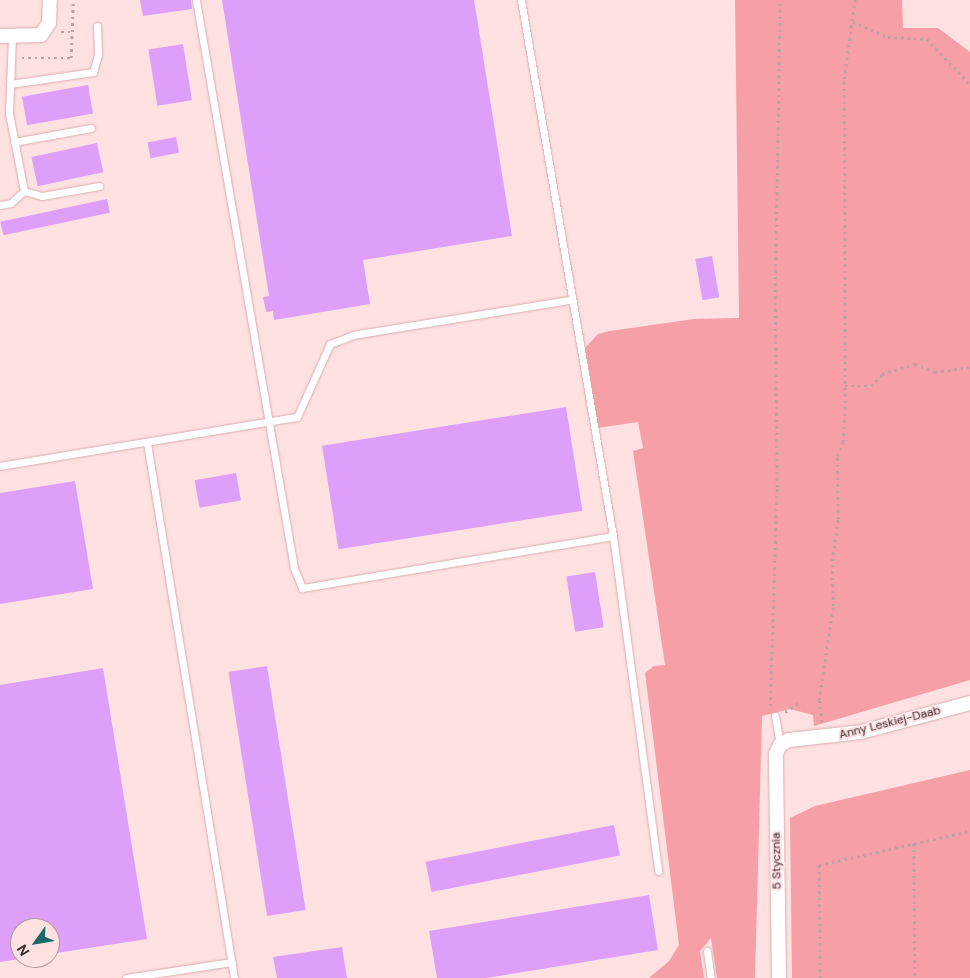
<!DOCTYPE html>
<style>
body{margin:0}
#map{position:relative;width:970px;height:978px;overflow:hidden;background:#ffe1e2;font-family:"DM Sans",sans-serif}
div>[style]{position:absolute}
.green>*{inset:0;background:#f69fa6}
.building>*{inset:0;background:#de9ffb;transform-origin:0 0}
.path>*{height:2.5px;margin-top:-1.25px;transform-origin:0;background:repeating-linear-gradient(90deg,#bca2a3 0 2.5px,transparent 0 6.5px)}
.roads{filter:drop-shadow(0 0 1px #daabae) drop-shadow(0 0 1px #daabae)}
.service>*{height:7px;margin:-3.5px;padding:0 3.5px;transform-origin:3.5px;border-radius:3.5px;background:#fff}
.minor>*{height:14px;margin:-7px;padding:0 7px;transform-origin:7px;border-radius:7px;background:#fff}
span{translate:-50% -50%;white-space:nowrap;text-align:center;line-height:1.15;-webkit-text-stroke:4px #ffe1e2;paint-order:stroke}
.street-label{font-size:12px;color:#3d2b2c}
.north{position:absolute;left:10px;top:918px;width:50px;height:50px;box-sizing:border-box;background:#ffe1e2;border:1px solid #b19899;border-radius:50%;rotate:238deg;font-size:14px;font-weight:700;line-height:20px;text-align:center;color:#3d2b2c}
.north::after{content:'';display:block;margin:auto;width:18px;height:22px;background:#1d6969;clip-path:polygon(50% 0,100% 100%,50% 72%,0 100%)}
</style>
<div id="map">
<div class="green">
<div style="clip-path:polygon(735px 0,902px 0,903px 28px,938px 28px,970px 52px,970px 680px,814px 726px,813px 715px,790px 709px,762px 716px,755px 978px,717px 978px,711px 938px,700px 951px,704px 978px,649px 978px,669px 961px,679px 945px,645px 673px,654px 666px,665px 665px,633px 451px,643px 448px,638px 422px,597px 428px,585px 348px,598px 334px,610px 331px,694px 319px,739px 318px)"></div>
<div style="clip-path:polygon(970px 770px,970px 978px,792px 978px,790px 818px,815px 806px)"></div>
</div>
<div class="building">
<div style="clip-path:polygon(140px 0,191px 0,192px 9px,143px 16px)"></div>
<div style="clip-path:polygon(222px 0,474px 0,512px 236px,363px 260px,370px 304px,274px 320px,273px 311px,266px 312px,263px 297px,269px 296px)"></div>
<div style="left:183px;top:44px;width:57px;height:35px;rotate:81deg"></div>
<div style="left:88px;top:85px;width:29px;height:67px;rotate:80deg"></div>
<div style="left:176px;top:137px;width:16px;height:29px;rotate:79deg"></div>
<div style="left:97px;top:143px;width:30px;height:67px;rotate:78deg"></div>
<div style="left:107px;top:199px;width:14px;height:109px;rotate:78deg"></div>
<div style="left:712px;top:256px;width:42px;height:17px;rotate:80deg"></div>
<div style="left:566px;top:407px;width:105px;height:247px;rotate:81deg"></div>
<div style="left:236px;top:473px;width:28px;height:42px;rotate:80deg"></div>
<div style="clip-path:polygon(75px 481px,93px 589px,0 604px,0 493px)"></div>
<div style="left:595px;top:572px;width:56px;height:29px;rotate:81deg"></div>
<div style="left:267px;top:666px;width:247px;height:39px;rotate:81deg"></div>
<div style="clip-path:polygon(103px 668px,147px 939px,50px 954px,50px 928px,20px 928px,20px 959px,0 962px,0 685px)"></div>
<div style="left:614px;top:825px;width:31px;height:192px;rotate:79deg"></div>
<div style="clip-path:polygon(649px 895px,658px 950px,487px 978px,437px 978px,429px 931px)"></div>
<div style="clip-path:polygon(342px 947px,347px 978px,277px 978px,273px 957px)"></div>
</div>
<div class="path">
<div style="left:853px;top:22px;width:38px;rotate:23deg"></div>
<div style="left:888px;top:37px;width:39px;rotate:3deg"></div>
<div style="left:927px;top:39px;width:62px;rotate:46.3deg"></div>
<div style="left:61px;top:32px;width:11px"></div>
<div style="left:72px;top:32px;width:32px;rotate:-88deg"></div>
<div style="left:22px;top:58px;width:49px"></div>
<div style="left:71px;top:58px;width:26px;rotate:-88deg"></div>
<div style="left:845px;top:386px;width:26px"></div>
<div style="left:871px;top:386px;width:16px;rotate:-47deg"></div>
<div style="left:882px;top:374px;width:34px;rotate:-17deg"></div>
<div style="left:915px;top:364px;width:22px;rotate:22deg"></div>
<div style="left:935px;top:372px;width:35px;rotate:-8deg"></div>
<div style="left:770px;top:706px;width:219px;rotate:-88.2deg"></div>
<div style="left:777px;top:487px;width:195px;rotate:-90.6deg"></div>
<div style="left:775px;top:292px;width:292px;rotate:-89deg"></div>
<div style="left:785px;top:712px;width:17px;rotate:-33deg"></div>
<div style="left:822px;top:722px;width:22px;rotate:-98deg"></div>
<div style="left:819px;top:700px;width:95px;rotate:-81.5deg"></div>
<div style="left:833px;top:606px;width:45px;rotate:-91.3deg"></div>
<div style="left:832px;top:561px;width:42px;rotate:-81.9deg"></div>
<div style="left:838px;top:519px;width:63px;rotate:-90.9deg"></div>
<div style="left:837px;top:456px;width:15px;rotate:-67deg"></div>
<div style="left:843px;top:442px;width:39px;rotate:-87deg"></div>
<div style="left:845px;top:403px;width:324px;rotate:-90.2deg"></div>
<div style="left:844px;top:79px;width:80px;rotate:-82.1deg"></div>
<div style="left:914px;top:843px;width:135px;rotate:89.6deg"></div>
<div style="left:820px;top:978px;width:113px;rotate:-90.5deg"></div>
<div style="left:819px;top:865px;width:155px;rotate:-12.7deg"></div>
</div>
<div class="roads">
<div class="service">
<div style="left:196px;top:0;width:576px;rotate:80.21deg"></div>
<div style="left:294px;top:568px;width:22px;rotate:68deg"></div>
<div style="left:302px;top:588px;width:315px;rotate:-9.5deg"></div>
<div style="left:521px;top:0;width:544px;rotate:80.26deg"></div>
<div style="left:613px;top:536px;width:338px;rotate:82.3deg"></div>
<div style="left:12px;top:36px;width:77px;rotate:92.2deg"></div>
<div style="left:9px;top:113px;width:79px;rotate:79.1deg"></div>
<div style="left:24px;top:191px;width:19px;rotate:16deg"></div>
<div style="left:42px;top:196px;width:58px;rotate:-10deg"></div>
<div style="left:10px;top:84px;width:84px;rotate:-8.2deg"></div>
<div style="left:93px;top:72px;width:19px;rotate:-74deg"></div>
<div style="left:98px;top:54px;width:28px;rotate:-92deg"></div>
<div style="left:14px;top:142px;width:78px;rotate:-10.3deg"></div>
<div style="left:0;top:205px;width:11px;rotate:-10deg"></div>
<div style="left:11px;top:203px;width:18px;rotate:-43deg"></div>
<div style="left:147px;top:443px;width:542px;rotate:80.76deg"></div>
<div style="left:0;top:466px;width:301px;rotate:-9.4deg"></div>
<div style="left:297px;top:417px;width:80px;rotate:-65.7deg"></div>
<div style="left:330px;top:344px;width:25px;rotate:-21deg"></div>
<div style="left:353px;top:335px;width:220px;rotate:-9.2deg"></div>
<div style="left:775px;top:716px;width:29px;rotate:80deg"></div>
<div style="left:707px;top:951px;width:27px;rotate:82deg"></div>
<div style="left:126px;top:978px;width:107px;rotate:-8.6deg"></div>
</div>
<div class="minor">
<div style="left:0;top:36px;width:41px;rotate:-1.4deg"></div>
<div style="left:41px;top:35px;width:14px;rotate:-56deg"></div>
<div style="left:49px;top:23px;width:23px;rotate:-88deg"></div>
<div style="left:779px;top:978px;width:224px;rotate:-90.8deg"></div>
<div style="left:776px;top:754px;width:10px;rotate:-66deg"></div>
<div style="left:780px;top:745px;width:10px;rotate:-29deg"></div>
<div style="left:789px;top:740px;width:72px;rotate:-6.3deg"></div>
<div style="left:861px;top:732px;width:113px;rotate:-14.9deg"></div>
</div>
</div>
<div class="street-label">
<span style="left:890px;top:723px;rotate:-14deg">Anny Leskiej-Daab</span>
<span style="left:777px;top:861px;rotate:-91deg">5 Stycznia</span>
</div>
<div class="north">N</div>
</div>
